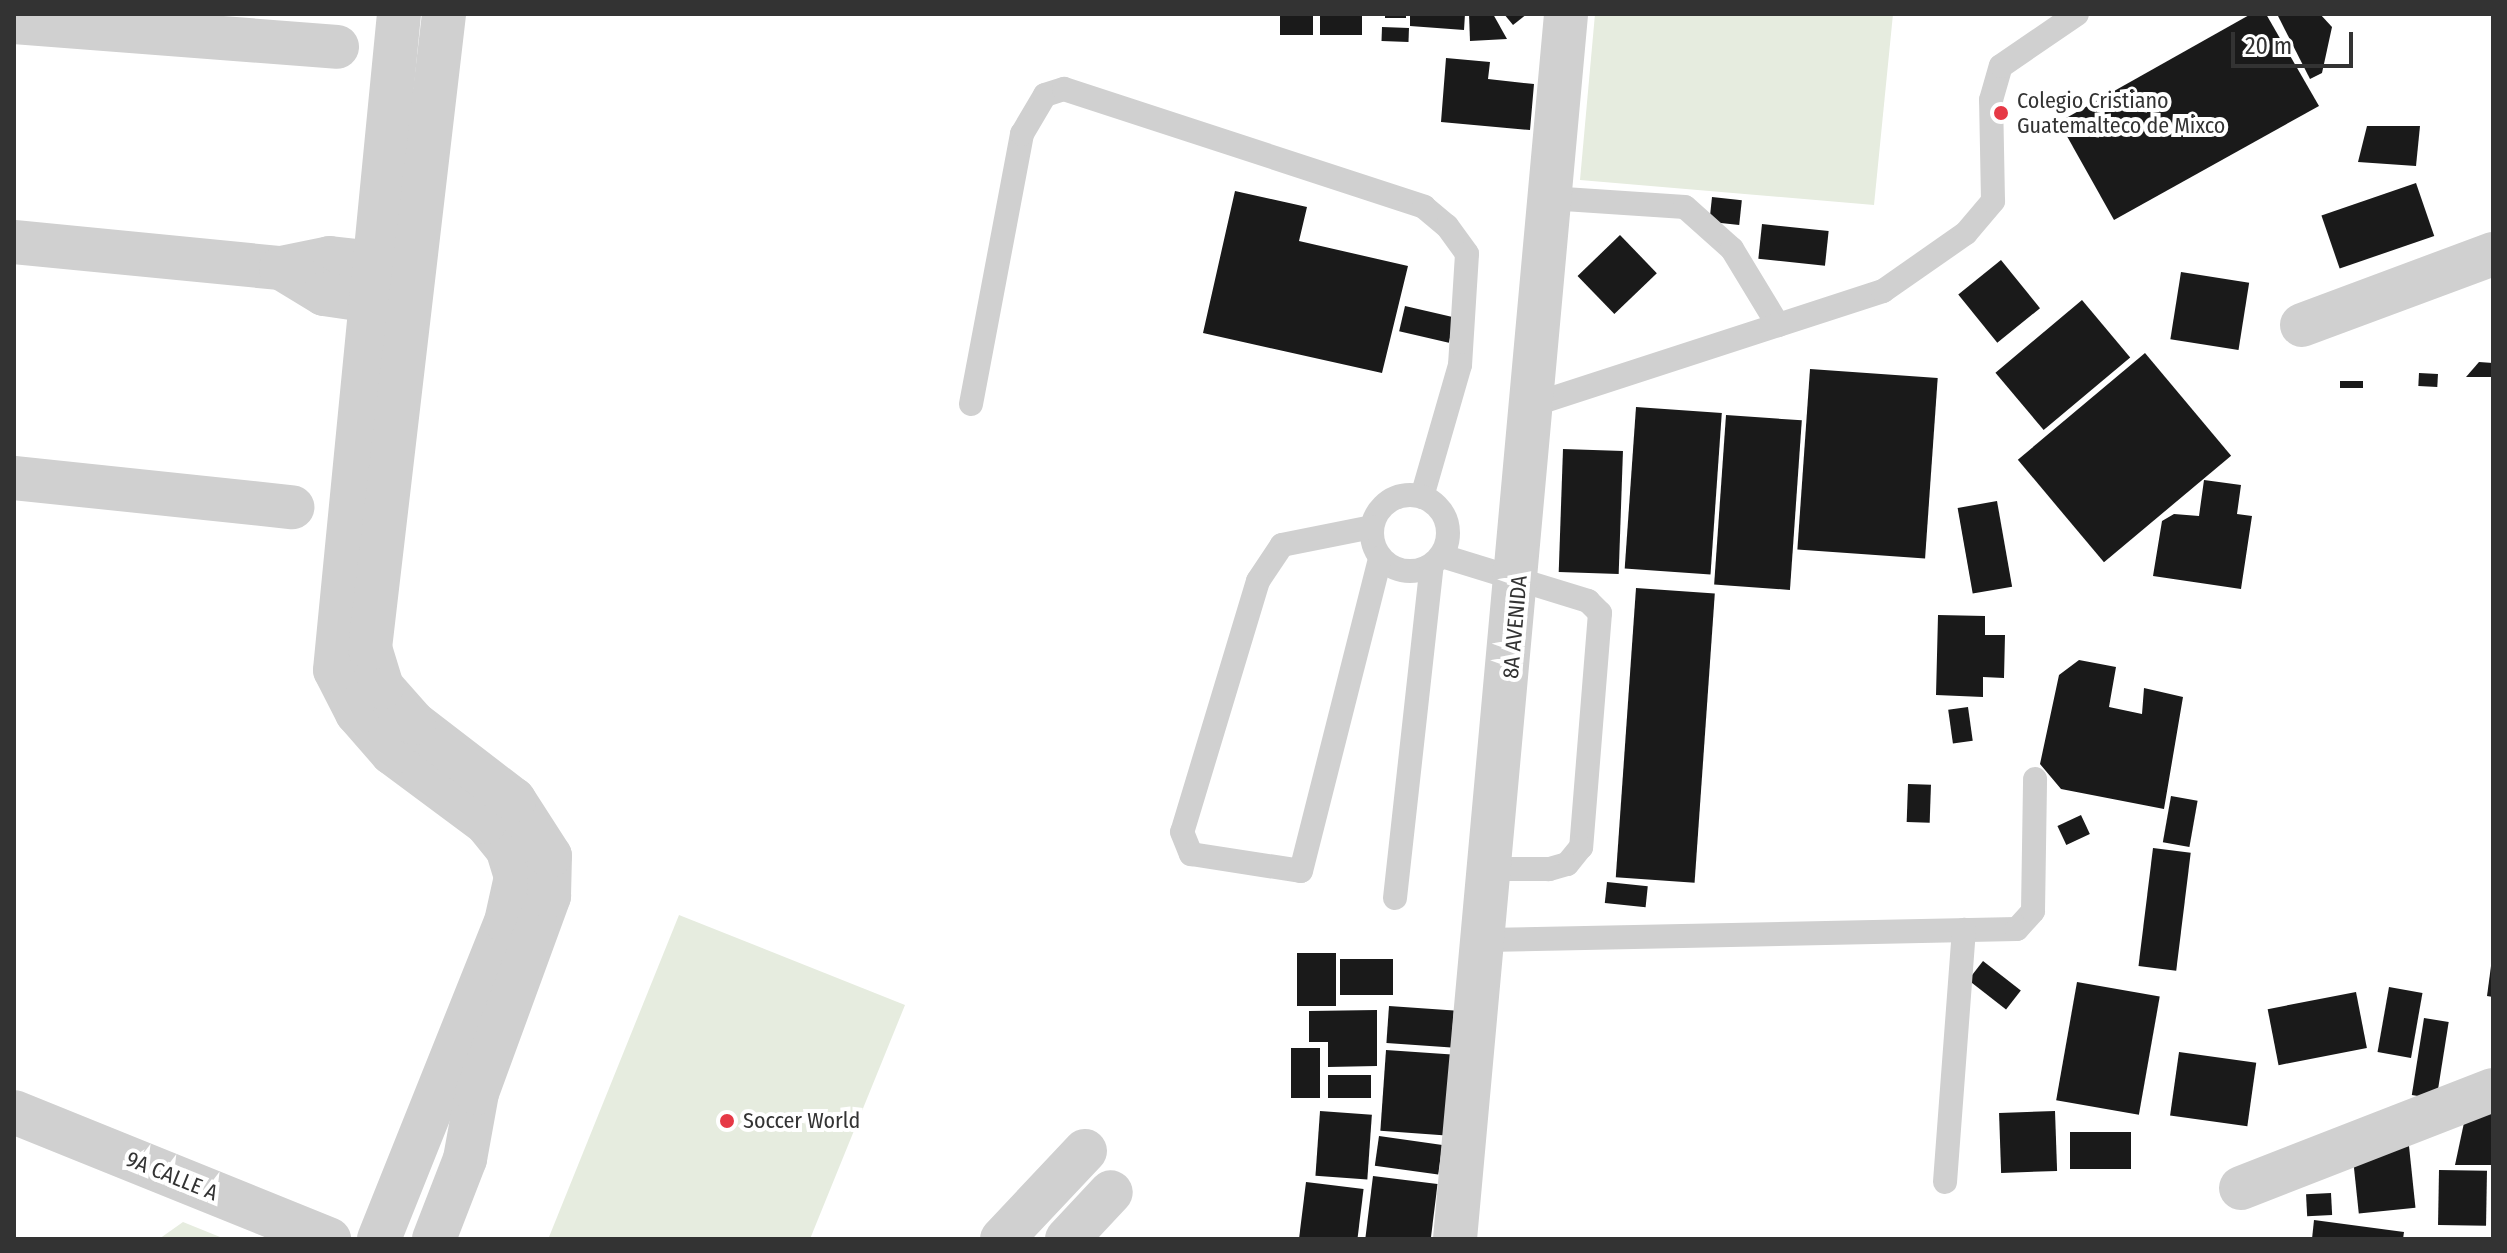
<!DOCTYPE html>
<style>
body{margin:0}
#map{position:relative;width:2507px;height:1253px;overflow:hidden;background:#fff;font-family:"Fira Sans Condensed",sans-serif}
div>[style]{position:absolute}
.green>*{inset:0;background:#e6ecdf}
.building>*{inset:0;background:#1a1a1a;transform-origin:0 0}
.service>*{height:24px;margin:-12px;padding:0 12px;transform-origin:12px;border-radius:12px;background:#d0d0d0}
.service>.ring{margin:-12px;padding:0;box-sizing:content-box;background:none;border:24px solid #d0d0d0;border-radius:50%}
.minor>*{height:44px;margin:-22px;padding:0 22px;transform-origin:22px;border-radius:22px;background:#d0d0d0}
.dots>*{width:22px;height:22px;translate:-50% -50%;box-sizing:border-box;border:4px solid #fff;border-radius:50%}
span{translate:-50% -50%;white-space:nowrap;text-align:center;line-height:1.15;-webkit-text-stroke:8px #fff;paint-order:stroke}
.poi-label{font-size:22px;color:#333}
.left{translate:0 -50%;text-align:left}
.street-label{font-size:22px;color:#333}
.frame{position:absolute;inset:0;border:16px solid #333;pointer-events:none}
.scale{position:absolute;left:2231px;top:32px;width:122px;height:36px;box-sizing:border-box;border:4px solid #333;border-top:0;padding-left:10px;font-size:24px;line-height:28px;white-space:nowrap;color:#333;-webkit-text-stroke:6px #fff;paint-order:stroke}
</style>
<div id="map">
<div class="green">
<div style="clip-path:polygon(1595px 14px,1893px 14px,1874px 205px,1580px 180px)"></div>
<div style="clip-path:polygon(679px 915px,905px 1005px,810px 1239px,549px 1237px)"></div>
<div style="clip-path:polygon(183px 1222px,225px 1239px,159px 1239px)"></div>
</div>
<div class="building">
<div style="left:1280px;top:14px;width:33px;height:21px"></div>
<div style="left:1320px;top:14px;width:42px;height:21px"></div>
<div style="left:1385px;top:14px;width:21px;height:4px"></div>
<div style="clip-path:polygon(1410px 14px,1465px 14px,1464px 30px,1410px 26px)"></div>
<div style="clip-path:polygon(1469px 14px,1493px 14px,1507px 39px,1470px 41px)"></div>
<div style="clip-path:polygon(1504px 14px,1527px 14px,1513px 25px)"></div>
<div style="clip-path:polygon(2251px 14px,2266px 14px,2319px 106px,2114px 220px,2059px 122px)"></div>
<div style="clip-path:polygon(2277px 14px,2320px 14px,2332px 27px,2322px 73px,2310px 79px)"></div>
<div style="left:1382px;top:27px;width:27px;height:14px;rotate:2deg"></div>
<div style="clip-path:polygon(1446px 58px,1490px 62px,1488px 79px,1534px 84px,1530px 130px,1441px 122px)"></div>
<div style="clip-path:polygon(2367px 126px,2420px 126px,2416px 166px,2358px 162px)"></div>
<div style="left:2416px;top:183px;width:56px;height:100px;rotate:71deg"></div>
<div style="clip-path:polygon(1235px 191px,1307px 207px,1299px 241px,1408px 266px,1382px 373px,1203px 333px)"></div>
<div style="left:1712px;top:197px;width:30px;height:25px;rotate:6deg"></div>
<div style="left:1762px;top:224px;width:67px;height:35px;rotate:6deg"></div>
<div style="left:1620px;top:235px;width:53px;height:59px;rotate:46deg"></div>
<div style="left:2001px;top:260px;width:62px;height:55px;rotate:51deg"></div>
<div style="left:2181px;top:272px;width:69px;height:68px;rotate:9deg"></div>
<div style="left:2082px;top:300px;width:75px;height:113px;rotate:50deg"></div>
<div style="left:1405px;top:306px;width:51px;height:26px;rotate:13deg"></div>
<div style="left:2145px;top:353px;width:134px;height:166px;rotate:50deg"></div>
<div style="clip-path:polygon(2479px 362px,2493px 363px,2491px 377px,2466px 377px)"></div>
<div style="left:1810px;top:369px;width:128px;height:181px;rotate:4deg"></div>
<div style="left:2419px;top:373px;width:19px;height:13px;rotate:3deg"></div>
<div style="left:2363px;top:381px;width:7px;height:23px;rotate:90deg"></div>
<div style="left:1636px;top:407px;width:86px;height:162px;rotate:4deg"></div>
<div style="left:1726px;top:415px;width:76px;height:170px;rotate:4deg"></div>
<div style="left:1563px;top:449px;width:60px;height:123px;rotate:2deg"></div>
<div style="clip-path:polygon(2204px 480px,2241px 485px,2237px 514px,2252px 516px,2241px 589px,2153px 576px,2162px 521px,2174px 514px,2199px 516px)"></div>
<div style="left:1997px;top:501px;width:87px;height:40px;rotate:80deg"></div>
<div style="left:1636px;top:588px;width:79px;height:290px;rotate:4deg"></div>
<div style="clip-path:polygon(1938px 615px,1985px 616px,1985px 635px,2005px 635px,2004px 678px,1983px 677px,1983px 697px,1936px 695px)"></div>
<div style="clip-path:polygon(2079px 660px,2116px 667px,2109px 707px,2142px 714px,2144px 688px,2183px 697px,2164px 809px,2061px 789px,2040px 764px,2059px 675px)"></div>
<div style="left:1968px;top:707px;width:34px;height:20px;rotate:82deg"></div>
<div style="left:1908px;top:784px;width:23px;height:38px;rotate:2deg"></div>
<div style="left:2171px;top:796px;width:27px;height:47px;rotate:10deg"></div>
<div style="left:2081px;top:815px;width:21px;height:26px;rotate:65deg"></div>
<div style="left:2153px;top:848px;width:38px;height:119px;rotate:7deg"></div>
<div style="left:1607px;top:882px;width:41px;height:21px;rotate:6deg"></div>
<div style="left:1297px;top:953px;width:39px;height:53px"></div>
<div style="left:1340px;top:959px;width:53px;height:36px"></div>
<div style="left:1983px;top:961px;width:48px;height:24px;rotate:38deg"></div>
<div style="clip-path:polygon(2491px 966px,2493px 966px,2493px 997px,2487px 996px)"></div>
<div style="left:2077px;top:982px;width:84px;height:120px;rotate:10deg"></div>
<div style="left:2389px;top:987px;width:34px;height:66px;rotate:10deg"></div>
<div style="left:2356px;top:992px;width:57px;height:90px;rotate:79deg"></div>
<div style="left:1389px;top:1006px;width:65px;height:37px;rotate:4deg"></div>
<div style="clip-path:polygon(1377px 1010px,1377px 1066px,1328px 1067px,1328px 1042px,1309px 1042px,1309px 1011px)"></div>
<div style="left:2424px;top:1018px;width:25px;height:78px;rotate:9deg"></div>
<div style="left:1291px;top:1048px;width:29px;height:50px"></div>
<div style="left:1386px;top:1050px;width:66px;height:81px;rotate:4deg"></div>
<div style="left:2179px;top:1052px;width:78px;height:64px;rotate:8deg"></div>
<div style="left:1328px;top:1075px;width:43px;height:23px"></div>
<div style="clip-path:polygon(2493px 1095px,2493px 1165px,2455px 1165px,2468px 1104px)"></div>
<div style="left:1320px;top:1111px;width:52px;height:65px;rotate:4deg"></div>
<div style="left:2055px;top:1111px;width:60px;height:56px;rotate:88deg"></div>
<div style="left:2070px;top:1132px;width:61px;height:37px"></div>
<div style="left:1379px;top:1136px;width:64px;height:30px;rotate:8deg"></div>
<div style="left:2409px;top:1146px;width:62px;height:57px;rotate:84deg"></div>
<div style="left:2439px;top:1170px;width:48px;height:55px;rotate:1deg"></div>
<div style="left:1373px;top:1176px;width:65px;height:63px;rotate:7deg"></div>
<div style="left:1306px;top:1182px;width:58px;height:57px;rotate:7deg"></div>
<div style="left:2331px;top:1193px;width:22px;height:25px;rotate:87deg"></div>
<div style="clip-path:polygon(2314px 1220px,2404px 1232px,2403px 1239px,2312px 1239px)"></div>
</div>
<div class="service">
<div style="left:1549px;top:198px;width:136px;rotate:3.8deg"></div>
<div style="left:1685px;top:207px;width:63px;rotate:41.8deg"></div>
<div style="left:1732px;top:249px;width:89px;rotate:58.8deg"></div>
<div style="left:971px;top:404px;width:275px;rotate:-79.3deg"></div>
<div style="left:1022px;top:134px;width:45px;rotate:-59.5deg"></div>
<div style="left:1045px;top:95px;width:20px;rotate:-18deg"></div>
<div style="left:1064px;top:89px;width:379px;rotate:18.1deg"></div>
<div style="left:1424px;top:207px;width:30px;rotate:40deg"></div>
<div style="left:1447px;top:226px;width:34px;rotate:54deg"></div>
<div style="left:1467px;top:254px;width:111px;rotate:93.6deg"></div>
<div style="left:1460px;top:365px;width:137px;rotate:106.1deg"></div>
<div style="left:1532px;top:405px;width:369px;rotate:-18deg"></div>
<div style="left:1883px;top:291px;width:101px;rotate:-34.9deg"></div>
<div style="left:1966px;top:233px;width:42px;rotate:-49.8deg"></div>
<div style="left:1993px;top:201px;width:101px;rotate:-91.1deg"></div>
<div style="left:1991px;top:100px;width:35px;rotate:-74deg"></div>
<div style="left:2001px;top:66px;width:92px;rotate:-34.4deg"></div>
<div class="ring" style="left:1372px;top:495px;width:52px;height:52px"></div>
<div style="left:1372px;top:527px;width:92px;rotate:168.7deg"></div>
<div style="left:1282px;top:545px;width:43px;rotate:123.7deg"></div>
<div style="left:1258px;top:581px;width:262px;rotate:106.8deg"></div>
<div style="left:1182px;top:832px;width:24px;rotate:68deg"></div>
<div style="left:1191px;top:854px;width:111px;rotate:8.8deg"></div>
<div style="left:1301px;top:871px;width:323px;rotate:-75.8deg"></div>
<div style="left:1442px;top:556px;width:153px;rotate:17.1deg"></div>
<div style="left:1588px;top:601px;width:17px;rotate:45deg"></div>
<div style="left:1600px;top:613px;width:235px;rotate:94.6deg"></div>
<div style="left:1581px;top:847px;width:22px;rotate:129deg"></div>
<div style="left:1567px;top:864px;width:19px;rotate:164deg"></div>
<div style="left:1549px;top:869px;width:57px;rotate:180deg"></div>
<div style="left:1395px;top:898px;width:335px;rotate:-83.7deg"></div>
<div style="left:1485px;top:940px;width:532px;rotate:-1.18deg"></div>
<div style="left:2017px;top:929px;width:24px;rotate:-48deg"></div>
<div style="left:2033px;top:911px;width:132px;rotate:-89.1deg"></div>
<div style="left:1945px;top:1182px;width:253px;rotate:-85.7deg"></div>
</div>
<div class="minor">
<div style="left:14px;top:22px;width:324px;rotate:4.4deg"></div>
<div style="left:14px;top:242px;width:268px;rotate:5.6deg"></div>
<div style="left:281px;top:268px;width:50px;rotate:-11.5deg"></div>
<div style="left:330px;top:258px;width:71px;rotate:6.4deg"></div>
<div style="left:281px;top:268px;width:50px;rotate:31.2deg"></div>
<div style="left:324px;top:294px;width:76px;rotate:8.3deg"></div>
<div style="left:2302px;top:325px;width:204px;rotate:-20.4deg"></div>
<div style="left:14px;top:478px;width:280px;rotate:6deg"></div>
<div style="left:14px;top:1112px;width:340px;rotate:22deg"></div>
<div style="left:2241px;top:1188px;width:270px;rotate:-21.3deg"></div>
<div style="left:379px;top:1239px;width:341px;rotate:-68.2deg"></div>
<div style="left:506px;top:922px;width:46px;rotate:-77.5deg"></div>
<div style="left:516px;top:877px;width:28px;rotate:-107deg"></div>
<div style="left:508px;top:850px;width:36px;rotate:-129deg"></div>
<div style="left:485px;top:822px;width:116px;rotate:-143.4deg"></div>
<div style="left:392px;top:753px;width:53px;rotate:-131.2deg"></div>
<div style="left:357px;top:713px;width:48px;rotate:-117.1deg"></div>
<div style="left:335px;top:670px;width:659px;rotate:-84.43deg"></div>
<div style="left:434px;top:1239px;width:86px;rotate:-68.8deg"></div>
<div style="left:465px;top:1159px;width:67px;rotate:-79.7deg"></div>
<div style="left:477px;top:1093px;width:210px;rotate:-69.9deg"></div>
<div style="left:549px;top:896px;width:40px;rotate:-88.6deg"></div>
<div style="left:550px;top:856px;width:67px;rotate:-122.7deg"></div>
<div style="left:514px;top:800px;width:126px;rotate:-142.4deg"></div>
<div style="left:414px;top:723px;width:48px;rotate:-131.6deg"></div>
<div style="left:382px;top:687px;width:41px;rotate:-107.1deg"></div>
<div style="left:370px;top:648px;width:638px;rotate:-83.34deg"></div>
<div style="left:1002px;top:1239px;width:121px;rotate:-46.7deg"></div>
<div style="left:1067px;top:1239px;width:64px;rotate:-46.9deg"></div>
<div style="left:1455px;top:1239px;width:1230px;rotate:-84.82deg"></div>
</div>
<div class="dots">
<div style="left:2001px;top:113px;background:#e63946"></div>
<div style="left:727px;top:1121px;background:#e63946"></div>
</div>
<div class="poi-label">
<span class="left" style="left:2017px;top:113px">Colegio Cristiano<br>Guatemalteco de Mixco</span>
<span class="left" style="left:743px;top:1121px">Soccer World</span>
</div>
<div class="street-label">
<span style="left:1515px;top:627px;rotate:-85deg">8A AVENIDA</span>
<span style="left:172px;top:1176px;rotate:22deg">9A CALLE A</span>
</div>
<div class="frame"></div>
<div class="scale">20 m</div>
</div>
